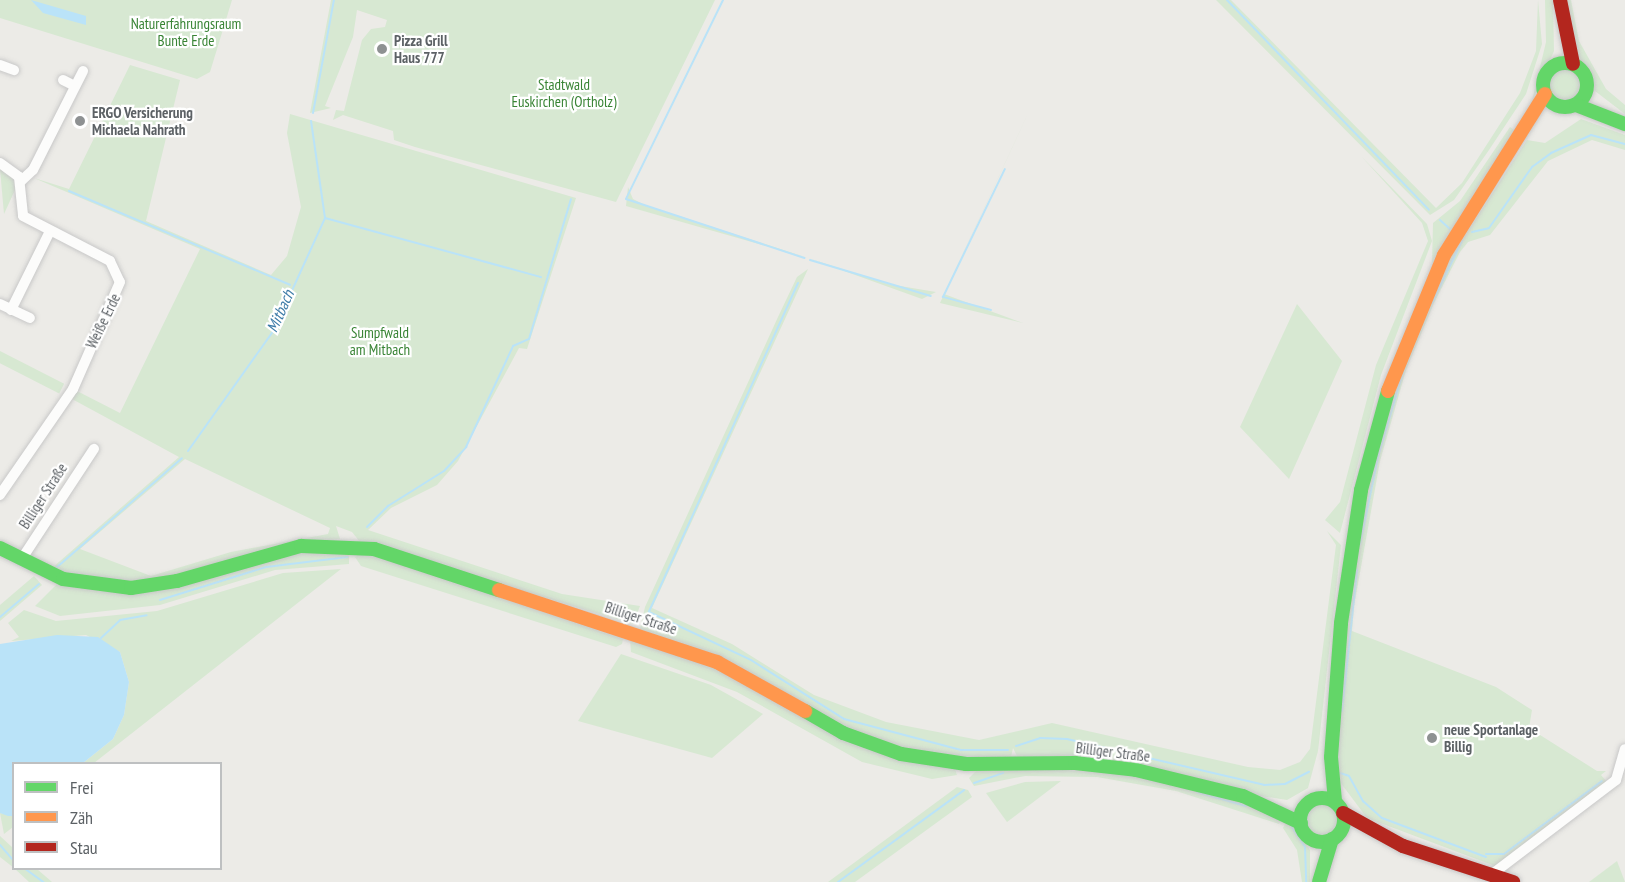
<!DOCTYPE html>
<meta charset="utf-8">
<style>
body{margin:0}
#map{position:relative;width:1625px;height:882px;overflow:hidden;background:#ecebe7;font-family:"PT Sans Narrow",sans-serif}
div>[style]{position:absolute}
.green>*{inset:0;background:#d7e8d2;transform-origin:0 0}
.round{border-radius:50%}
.water>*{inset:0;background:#bae3f8}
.stream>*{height:2px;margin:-1px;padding:0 1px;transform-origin:1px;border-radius:1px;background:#bae3f8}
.roads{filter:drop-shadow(0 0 2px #c8c8c8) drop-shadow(0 0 2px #c8c8c8)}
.street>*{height:10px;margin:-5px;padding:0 5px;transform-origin:5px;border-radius:5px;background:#fcfcfb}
.fast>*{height:14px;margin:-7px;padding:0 7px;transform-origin:7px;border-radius:7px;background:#63d668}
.fast>.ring{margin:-7px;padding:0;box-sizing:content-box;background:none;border:14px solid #63d668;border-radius:50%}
.slow>*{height:14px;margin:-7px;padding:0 7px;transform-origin:7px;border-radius:7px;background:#ff974d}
.jam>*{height:14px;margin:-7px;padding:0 7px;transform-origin:7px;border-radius:7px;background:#b3261e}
.dots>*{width:16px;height:16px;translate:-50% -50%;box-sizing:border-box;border:3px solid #fff;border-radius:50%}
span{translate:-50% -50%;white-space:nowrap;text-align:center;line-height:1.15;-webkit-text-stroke:4.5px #fff;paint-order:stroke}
.park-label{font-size:15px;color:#398435}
.poi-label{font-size:15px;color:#5c6165;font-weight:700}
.left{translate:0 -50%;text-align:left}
.street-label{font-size:15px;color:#5c6165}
.water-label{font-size:16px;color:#3e7ca8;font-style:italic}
.legend{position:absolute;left:12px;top:762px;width:210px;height:108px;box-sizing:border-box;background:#fff;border:2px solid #bec0c1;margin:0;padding:8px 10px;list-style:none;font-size:18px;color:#5c6165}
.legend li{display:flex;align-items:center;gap:12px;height:30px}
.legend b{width:30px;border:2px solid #bec0c1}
</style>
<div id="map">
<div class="green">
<div style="clip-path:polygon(0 0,232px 0,210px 72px,197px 79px,0 18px)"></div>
<div style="clip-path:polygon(331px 0,715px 0,616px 202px,415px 147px,394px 140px,393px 131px,343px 115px,333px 120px,336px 110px,344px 111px,362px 40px,371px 29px,385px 27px,387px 20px,357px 10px,353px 37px,325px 106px,331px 108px,310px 113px)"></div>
<div style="clip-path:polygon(1216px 0,1231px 0,1436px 208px,1462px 183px,1520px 93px,1536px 51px,1538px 0,1542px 44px,1526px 94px,1489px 150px,1454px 200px,1430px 215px)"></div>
<div style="clip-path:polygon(1545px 0,1553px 0,1554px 51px,1532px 101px,1546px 42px)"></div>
<div style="clip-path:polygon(1564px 0,1571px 0,1579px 41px,1606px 89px,1625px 105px,1625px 114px,1595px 91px,1577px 60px)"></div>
<div style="clip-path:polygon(evenodd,130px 65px,180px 80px,146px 221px,271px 275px,287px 256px,301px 207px,287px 133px,290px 114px,576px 198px,527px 349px,519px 348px,458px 461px,437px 485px,391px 508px,368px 530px,562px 594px,640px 606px,633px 624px,360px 542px,352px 532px,336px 526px,340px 539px,277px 545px,160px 580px,96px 582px,52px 568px,179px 457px,72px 399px,77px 391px,120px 413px,200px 249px,34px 178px,69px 189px,130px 65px,185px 459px,330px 528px,328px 534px,231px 552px,151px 576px,80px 549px,185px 459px)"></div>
<div class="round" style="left:1549px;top:69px;width:32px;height:32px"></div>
<div style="clip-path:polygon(1032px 105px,944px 294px,1023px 323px,940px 303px)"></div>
<div style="clip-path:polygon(1581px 119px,1625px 135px,1625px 150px,1592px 140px,1548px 161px,1490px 235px,1468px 242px,1460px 252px,1434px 303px,1406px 370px,1380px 461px,1354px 606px,1352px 631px,1496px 687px,1532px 710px,1529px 728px,1597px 771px,1606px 771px,1601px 775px,1607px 782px,1495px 866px,1367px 818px,1340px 782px,1334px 758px,1357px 542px,1383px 421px,1440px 274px,1527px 140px,1545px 143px)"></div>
<div style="clip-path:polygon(1510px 127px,1517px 132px,1432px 264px,1433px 223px,1460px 201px)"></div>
<div style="clip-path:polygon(1361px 156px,1427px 224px,1432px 241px,1381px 375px,1340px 533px,1325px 520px,1340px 502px,1376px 365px,1428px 241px,1422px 223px)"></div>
<div style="clip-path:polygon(0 169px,14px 180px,15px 190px,4px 214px)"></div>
<div style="clip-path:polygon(628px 187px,633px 199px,645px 205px,888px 284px,936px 292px,922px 299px,808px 258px,626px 206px)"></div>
<div style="clip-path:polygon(808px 269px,652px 608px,732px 644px,814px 695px,886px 722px,979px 740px,1052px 723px,1248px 767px,1280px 770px,1300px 762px,1310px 749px,1336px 545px,1327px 531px,1341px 545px,1318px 751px,1308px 788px,1287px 800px,1018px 758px,1013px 748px,1011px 757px,978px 759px,879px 743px,640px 629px,645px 607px,778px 317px,797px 277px)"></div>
<div style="clip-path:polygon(1297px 304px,1342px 361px,1289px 479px,1240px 427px)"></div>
<div style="left:0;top:351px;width:72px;height:11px;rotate:27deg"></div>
<div style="clip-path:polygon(349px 550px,349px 564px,275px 570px,160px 605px,60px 616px,35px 606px,58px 583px,98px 591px,286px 553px)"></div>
<div style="clip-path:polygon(362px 551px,623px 639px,622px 644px,616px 647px,361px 566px,355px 557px)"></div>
<div style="clip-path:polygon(341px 569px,94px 763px,83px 763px,113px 739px,124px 715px,129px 682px,120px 652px,86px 635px,11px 641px,19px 637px,8px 623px,24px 610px,56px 621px,157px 611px,283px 573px)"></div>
<div style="clip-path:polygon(34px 576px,42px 585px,0 621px,0 605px)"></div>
<div style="clip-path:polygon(630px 639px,722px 669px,817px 724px,955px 769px,957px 775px,932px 779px,862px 762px,737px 692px,631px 652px)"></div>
<div style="clip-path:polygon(621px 654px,711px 685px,763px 714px,712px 758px,578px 721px)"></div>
<div style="clip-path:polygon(978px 769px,1110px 771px,1241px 800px,1282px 819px,1279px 824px,1176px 791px,1097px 777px,1025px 776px,974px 786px,969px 778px)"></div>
<div style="clip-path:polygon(1061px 781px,1007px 822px,986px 793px,1025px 782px)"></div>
<div style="clip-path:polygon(957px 787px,968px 790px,972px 797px,855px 882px,828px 882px)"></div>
<div class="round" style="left:1305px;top:803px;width:34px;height:34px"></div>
<div style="clip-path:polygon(0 813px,13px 816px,13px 827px,4px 834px)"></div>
<div style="clip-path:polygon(1288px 818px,1310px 850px,1310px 882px,1302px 882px,1297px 850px,1283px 828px)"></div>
<div style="clip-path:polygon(0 836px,13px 848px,14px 868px,0 857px)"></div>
<div style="clip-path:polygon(1617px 861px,1625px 882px,1589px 882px)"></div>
<div style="clip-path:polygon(14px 868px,37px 869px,52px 882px,29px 882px)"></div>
</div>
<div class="water">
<div style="clip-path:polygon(31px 0,86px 16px,86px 25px,43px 13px)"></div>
<div style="clip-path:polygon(57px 635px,98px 637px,120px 652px,129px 682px,124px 715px,113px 739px,83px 763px,14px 764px,13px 816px,8px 816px,0 813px,0 644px)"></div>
</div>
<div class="stream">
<div style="left:723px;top:0;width:221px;rotate:116deg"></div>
<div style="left:626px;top:199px;width:188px;rotate:18.3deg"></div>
<div style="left:1227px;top:0;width:291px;rotate:46.1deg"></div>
<div style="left:313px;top:113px;width:115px;rotate:-79.5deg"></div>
<div style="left:69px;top:191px;width:240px;rotate:23deg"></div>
<div style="left:325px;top:218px;width:224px;rotate:15.3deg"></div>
<div style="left:1440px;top:220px;width:13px;rotate:42deg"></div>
<div style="left:1472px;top:232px;width:17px;rotate:-13deg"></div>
<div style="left:1489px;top:228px;width:75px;rotate:-54.8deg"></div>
<div style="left:1532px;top:167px;width:24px;rotate:-36deg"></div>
<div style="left:1551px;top:153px;width:44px;rotate:-24.2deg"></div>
<div style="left:1591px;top:135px;width:35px;rotate:15deg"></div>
<div style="left:810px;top:260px;width:126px;rotate:16.6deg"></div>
<div style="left:798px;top:283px;width:361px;rotate:114.4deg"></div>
<div style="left:649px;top:612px;width:113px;rotate:25.2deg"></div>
<div style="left:751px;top:660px;width:110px;rotate:32.4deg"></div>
<div style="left:844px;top:719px;width:121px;rotate:14.8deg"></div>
<div style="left:961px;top:750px;width:47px"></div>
<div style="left:1432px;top:303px;width:69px;rotate:-64.2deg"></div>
<div style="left:991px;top:310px;width:50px;rotate:-164.8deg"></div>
<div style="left:943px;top:297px;width:142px;rotate:-64.2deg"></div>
<div style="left:188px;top:451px;width:148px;rotate:-54.6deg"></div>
<div style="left:274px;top:330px;width:123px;rotate:-65.5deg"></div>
<div style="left:325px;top:218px;width:98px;rotate:-98.2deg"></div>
<div style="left:367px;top:527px;width:30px;rotate:-45deg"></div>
<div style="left:388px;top:506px;width:66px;rotate:-32deg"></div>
<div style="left:444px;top:471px;width:33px;rotate:-47deg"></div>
<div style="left:466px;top:447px;width:111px;rotate:-65deg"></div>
<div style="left:513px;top:346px;width:17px;rotate:-24deg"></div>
<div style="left:529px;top:339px;width:146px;rotate:-73.3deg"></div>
<div style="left:1360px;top:544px;width:89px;rotate:-78.3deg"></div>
<div style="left:1378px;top:457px;width:89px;rotate:-73.6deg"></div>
<div style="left:56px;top:568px;width:167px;rotate:-41.1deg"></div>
<div style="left:160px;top:600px;width:111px;rotate:-17.3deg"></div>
<div style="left:266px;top:567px;width:82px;rotate:-7deg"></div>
<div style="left:0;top:617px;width:51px;rotate:-40.2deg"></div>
<div style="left:101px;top:638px;width:26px;rotate:-43deg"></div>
<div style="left:120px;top:620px;width:27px;rotate:-10deg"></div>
<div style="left:1342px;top:711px;width:142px;rotate:-83.9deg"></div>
<div style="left:1016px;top:746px;width:25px;rotate:-18deg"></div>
<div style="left:1040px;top:738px;width:27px;rotate:2deg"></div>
<div style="left:1067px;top:739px;width:202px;rotate:13.1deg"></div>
<div style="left:1264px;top:785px;width:21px;rotate:-3deg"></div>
<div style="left:1285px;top:784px;width:27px;rotate:-27deg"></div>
<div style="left:1340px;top:773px;width:9px;rotate:18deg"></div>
<div style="left:1349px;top:776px;width:29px;rotate:61deg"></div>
<div style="left:1363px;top:801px;width:25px;rotate:42deg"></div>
<div style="left:1382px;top:818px;width:111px;rotate:20.6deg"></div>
<div style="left:974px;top:783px;width:31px;rotate:-19deg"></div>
<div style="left:1197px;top:792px;width:51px;rotate:15.9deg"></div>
<div style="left:1291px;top:826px;width:25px;rotate:56deg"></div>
<div style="left:1305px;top:847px;width:35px;rotate:88deg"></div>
<div style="left:0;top:845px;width:21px;rotate:49deg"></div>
<div style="left:1486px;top:854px;width:18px"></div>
<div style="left:1504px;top:854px;width:122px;rotate:-36.7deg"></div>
<div style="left:24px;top:868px;width:24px;rotate:36deg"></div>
<div style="left:838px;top:882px;width:156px;rotate:-36.1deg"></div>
</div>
<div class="roads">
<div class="street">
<div style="left:0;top:65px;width:15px;rotate:20deg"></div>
<div style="left:63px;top:80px;width:13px;rotate:27deg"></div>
<div style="left:0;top:163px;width:24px;rotate:36deg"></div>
<div style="left:19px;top:177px;width:39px;rotate:84deg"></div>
<div style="left:23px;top:216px;width:98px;rotate:27.3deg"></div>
<div style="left:110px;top:261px;width:23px;rotate:65deg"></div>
<div style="left:120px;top:282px;width:117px;rotate:113.7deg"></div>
<div style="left:73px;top:389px;width:129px;rotate:124.6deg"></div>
<div style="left:21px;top:181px;width:16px;rotate:-43deg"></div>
<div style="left:33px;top:170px;width:111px;rotate:-63.2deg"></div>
<div style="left:0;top:304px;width:33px;rotate:25deg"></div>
<div style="left:11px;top:310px;width:88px;rotate:-63.7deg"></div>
<div style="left:21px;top:560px;width:133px;rotate:-56.7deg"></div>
<div style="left:1491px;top:875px;width:157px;rotate:-37.2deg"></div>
<div style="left:1616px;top:780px;width:32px;rotate:-74deg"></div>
</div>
<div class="fast">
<div class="ring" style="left:1543px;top:63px;width:30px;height:30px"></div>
<div style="left:1576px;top:105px;width:53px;rotate:21.2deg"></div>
<div style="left:0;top:548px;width:70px;rotate:26.2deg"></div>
<div style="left:63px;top:579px;width:69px;rotate:7.5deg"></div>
<div style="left:131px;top:588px;width:47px;rotate:-8.7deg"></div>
<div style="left:177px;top:581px;width:129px;rotate:-15.8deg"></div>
<div style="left:301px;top:546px;width:73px;rotate:2.4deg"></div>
<div style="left:374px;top:549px;width:132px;rotate:18.2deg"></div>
<div style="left:805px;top:711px;width:44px;rotate:30.1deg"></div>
<div style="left:843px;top:733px;width:62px;rotate:19.9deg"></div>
<div style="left:901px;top:754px;width:66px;rotate:8.7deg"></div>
<div style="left:966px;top:764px;width:109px;rotate:-0.5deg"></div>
<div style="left:1075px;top:763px;width:61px;rotate:6.5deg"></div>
<div style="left:1136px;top:770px;width:110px;rotate:13.7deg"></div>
<div style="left:1243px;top:796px;width:64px;rotate:25deg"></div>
<div class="ring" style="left:1300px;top:798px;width:30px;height:30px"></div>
<div style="left:1335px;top:801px;width:44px;rotate:-95.2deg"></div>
<div style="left:1331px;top:757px;width:134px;rotate:-85.7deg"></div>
<div style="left:1341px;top:623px;width:134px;rotate:-81.4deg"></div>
<div style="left:1361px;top:490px;width:103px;rotate:-74.7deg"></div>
<div style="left:1319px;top:882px;width:45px;rotate:-73.2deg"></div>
</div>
<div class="slow">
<div style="left:1388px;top:391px;width:147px;rotate:-67.6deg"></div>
<div style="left:1444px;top:255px;width:190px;rotate:-57.9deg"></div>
<div style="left:499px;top:590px;width:230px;rotate:18.3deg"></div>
<div style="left:717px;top:662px;width:101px;rotate:29.1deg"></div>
</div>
<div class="jam">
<div style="left:1560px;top:0;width:65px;rotate:78.5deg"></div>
<div style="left:1343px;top:813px;width:68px;rotate:28.8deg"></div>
<div style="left:1403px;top:846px;width:116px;rotate:18.1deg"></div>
</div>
</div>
<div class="dots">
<div style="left:382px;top:49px;background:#8e9192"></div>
<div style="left:80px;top:121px;background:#8e9192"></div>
<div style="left:1432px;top:738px;background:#8e9192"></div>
</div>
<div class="park-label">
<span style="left:186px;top:32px">Naturerfahrungsraum<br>Bunte Erde</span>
<span style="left:564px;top:93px">Stadtwald<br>Euskirchen (Ortholz)</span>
<span style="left:380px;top:341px">Sumpfwald<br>am Mitbach</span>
</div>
<div class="poi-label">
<span class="left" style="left:394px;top:49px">Pizza Grill<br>Haus 777</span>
<span class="left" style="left:92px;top:121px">ERGO Versicherung<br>Michaela Nahrath</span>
<span class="left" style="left:1444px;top:738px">neue Sportanlage<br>Billig</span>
</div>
<div class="street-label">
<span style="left:103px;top:321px;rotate:-64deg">Weiße Erde</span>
<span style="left:43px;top:496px;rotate:-57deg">Billiger Straße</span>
<span style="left:641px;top:618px;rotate:18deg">Billiger Straße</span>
<span style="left:1113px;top:752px;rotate:7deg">Billiger Straße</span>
</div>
<div class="water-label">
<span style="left:280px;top:311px;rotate:-66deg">Mitbach</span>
</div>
<ul class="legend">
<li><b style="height:8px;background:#63d668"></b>Frei</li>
<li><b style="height:8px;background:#ff974d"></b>Zäh</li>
<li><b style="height:8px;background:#b3261e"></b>Stau</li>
</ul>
</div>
